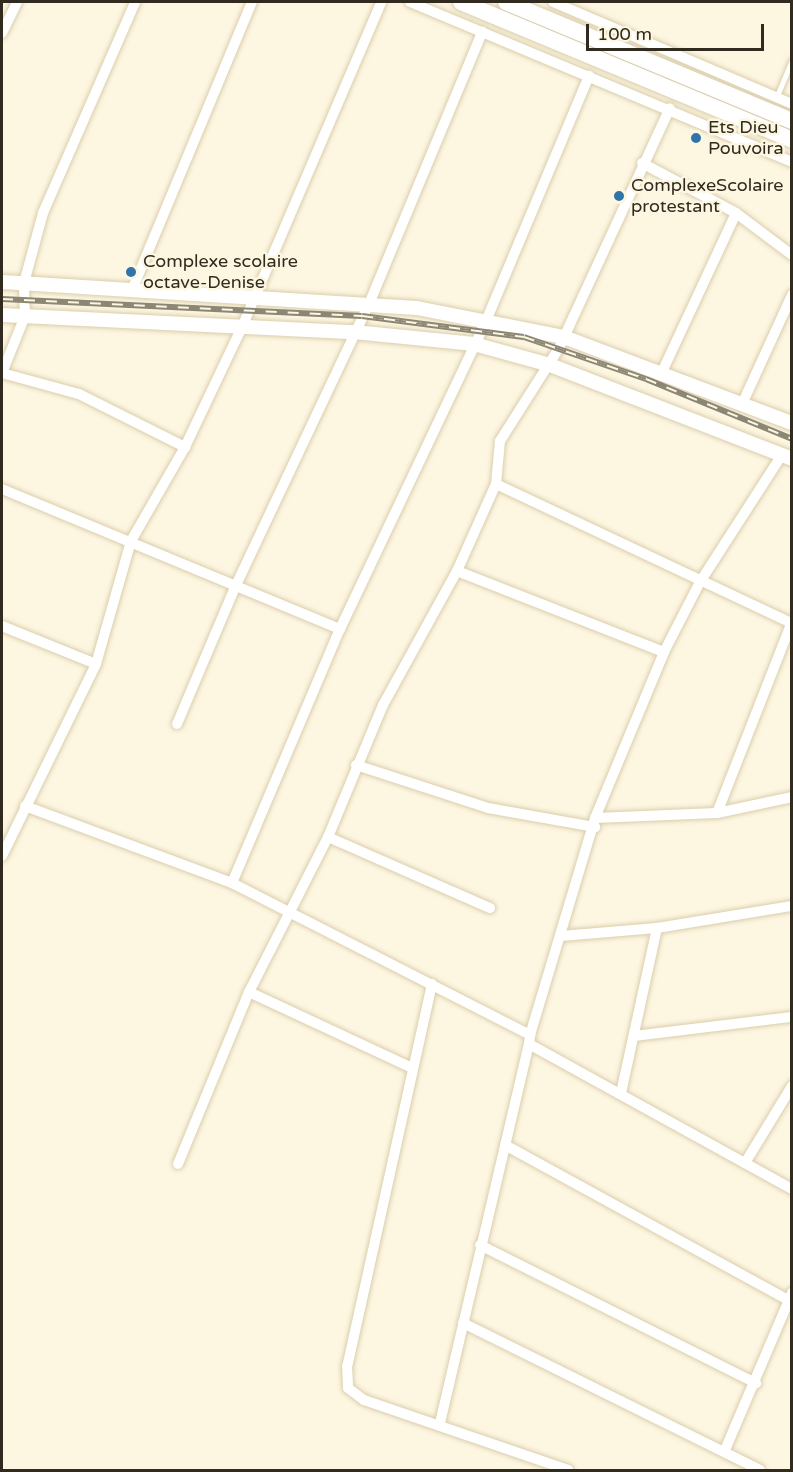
<!DOCTYPE html>
<style>
body{margin:0}
#map{position:relative;width:793px;height:1472px;overflow:hidden;background:#fdf6e1;font-family:"Varela Round",sans-serif}
div>[style]{position:absolute}
.roads{filter:drop-shadow(0 0 2px #daceac) drop-shadow(0 0 2px #daceac)}
.service>*{height:5px;margin:-2.5px;padding:0 2.5px;transform-origin:2.5px;border-radius:2.5px;background:#fff}
.minor>*{height:10px;margin:-5px;padding:0 5px;transform-origin:5px;border-radius:5px;background:#fff}
.secondary>*{height:14px;margin:-7px;padding:0 7px;transform-origin:7px;border-radius:7px;background:#fff}
.trunk>*{height:16px;margin:-8px;padding:0 8px;transform-origin:8px;border-radius:8px;background:#fff}
.rail>*{height:6px;margin-top:-3px;transform-origin:0;background:repeating-linear-gradient(90deg,#fdf6e1 0 11px,#8c8675 0 22px);box-sizing:border-box;border-block:2px solid #8c8675}
.dots>*{width:16px;height:16px;translate:-50% -50%;box-sizing:border-box;border:3px solid #fdf6e1;border-radius:50%}
span{translate:-50% -50%;white-space:nowrap;text-align:center;line-height:1.15;-webkit-text-stroke:5px #fdf6e1;paint-order:stroke}
.poi-label{font-size:18px;color:#302b1e}
.left{translate:0 -50%;text-align:left}
.frame{position:absolute;inset:0;border:3px solid #302b1e;pointer-events:none}
.scale{position:absolute;left:586px;top:24px;width:178px;height:27px;box-sizing:border-box;border:3px solid #302b1e;border-top:0;padding-left:8px;font-size:18px;line-height:21px;white-space:nowrap;color:#302b1e;-webkit-text-stroke:4px #fdf6e1;paint-order:stroke}
</style>
<div id="map">
<div class="roads">
<div class="service">
<div style="left:776px;top:98px;width:41px;rotate:-67.2deg"></div>
</div>
<div class="minor">
<div style="left:410px;top:2px;width:414px;rotate:22.7deg"></div>
<div style="left:553px;top:2px;width:260px;rotate:23.1deg"></div>
<div style="left:2px;top:33px;width:34px;rotate:-64deg"></div>
<div style="left:642px;top:163px;width:106px;rotate:28deg"></div>
<div style="left:736px;top:213px;width:70px;rotate:36.9deg"></div>
<div style="left:132px;top:290px;width:312px;rotate:-67.4deg"></div>
<div style="left:662px;top:372px;width:175px;rotate:-65deg"></div>
<div style="left:2px;top:373px;width:61px;rotate:-68deg"></div>
<div style="left:25px;top:316px;width:33px;rotate:-92deg"></div>
<div style="left:24px;top:283px;width:73px;rotate:-74.8deg"></div>
<div style="left:43px;top:213px;width:230px;rotate:-66.4deg"></div>
<div style="left:2px;top:373px;width:80px;rotate:15.3deg"></div>
<div style="left:79px;top:394px;width:119px;rotate:26.6deg"></div>
<div style="left:743px;top:402px;width:118px;rotate:-65.4deg"></div>
<div style="left:496px;top:484px;width:327px;rotate:25.2deg"></div>
<div style="left:2px;top:489px;width:366px;rotate:22.5deg"></div>
<div style="left:457px;top:571px;width:222px;rotate:21.4deg"></div>
<div style="left:2px;top:626px;width:101px;rotate:22deg"></div>
<div style="left:177px;top:724px;width:151px;rotate:-67deg"></div>
<div style="left:236px;top:585px;width:311px;rotate:-64.7deg"></div>
<div style="left:369px;top:304px;width:295px;rotate:-67.4deg"></div>
<div style="left:356px;top:765px;width:139px;rotate:18deg"></div>
<div style="left:488px;top:808px;width:109px;rotate:10.1deg"></div>
<div style="left:25px;top:806px;width:221px;rotate:20.4deg"></div>
<div style="left:232px;top:883px;width:335px;rotate:27deg"></div>
<div style="left:530px;top:1035px;width:9px;rotate:96deg"></div>
<div style="left:529px;top:1044px;width:300px;rotate:28.9deg"></div>
<div style="left:717px;top:813px;width:205px;rotate:-68.6deg"></div>
<div style="left:595px;top:818px;width:122px;rotate:-2.3deg"></div>
<div style="left:717px;top:813px;width:77px;rotate:-12deg"></div>
<div style="left:328px;top:837px;width:177px;rotate:23.7deg"></div>
<div style="left:2px;top:856px;width:214px;rotate:-63.9deg"></div>
<div style="left:96px;top:664px;width:128px;rotate:-74.1deg"></div>
<div style="left:131px;top:541px;width:108px;rotate:-60.1deg"></div>
<div style="left:185px;top:447px;width:133px;rotate:-64.6deg"></div>
<div style="left:242px;top:327px;width:353px;rotate:-66.8deg"></div>
<div style="left:232px;top:883px;width:276px;rotate:-67deg"></div>
<div style="left:340px;top:629px;width:341px;rotate:-64.6deg"></div>
<div style="left:486px;top:321px;width:266px;rotate:-67.2deg"></div>
<div style="left:561px;top:936px;width:96px;rotate:-4.8deg"></div>
<div style="left:657px;top:928px;width:137px;rotate:-9.3deg"></div>
<div style="left:432px;top:984px;width:391px;rotate:102.5deg"></div>
<div style="left:347px;top:1366px;width:22px;rotate:87deg"></div>
<div style="left:348px;top:1388px;width:20px;rotate:37deg"></div>
<div style="left:364px;top:1400px;width:216px;rotate:18.9deg"></div>
<div style="left:249px;top:992px;width:178px;rotate:25deg"></div>
<div style="left:530px;top:1035px;width:227px;rotate:-73.3deg"></div>
<div style="left:595px;top:818px;width:180px;rotate:-67.4deg"></div>
<div style="left:664px;top:652px;width:79px;rotate:-62.8deg"></div>
<div style="left:700px;top:582px;width:151px;rotate:-57.2deg"></div>
<div style="left:634px;top:1036px;width:159px;rotate:-6.9deg"></div>
<div style="left:621px;top:1093px;width:169px;rotate:-77.7deg"></div>
<div style="left:505px;top:1145px;width:323px;rotate:28.7deg"></div>
<div style="left:745px;top:1163px;width:90px;rotate:-58.6deg"></div>
<div style="left:178px;top:1164px;width:186px;rotate:-67.6deg"></div>
<div style="left:249px;top:992px;width:174px;rotate:-63deg"></div>
<div style="left:328px;top:837px;width:143px;rotate:-67.4deg"></div>
<div style="left:383px;top:705px;width:153px;rotate:-61.1deg"></div>
<div style="left:457px;top:571px;width:95px;rotate:-65.9deg"></div>
<div style="left:496px;top:484px;width:43px;rotate:-84.7deg"></div>
<div style="left:500px;top:441px;width:110px;rotate:-57.6deg"></div>
<div style="left:559px;top:348px;width:264px;rotate:-65.2deg"></div>
<div style="left:480px;top:1245px;width:309px;rotate:26.6deg"></div>
<div style="left:463px;top:1323px;width:331px;rotate:26.3deg"></div>
<div style="left:440px;top:1423px;width:389px;rotate:-76.8deg"></div>
<div style="left:725px;top:1450px;width:171px;rotate:-66.9deg"></div>
</div>
<div class="secondary">
<div style="left:2px;top:282px;width:416px;rotate:3.6deg"></div>
<div style="left:417px;top:308px;width:150px;rotate:11.2deg"></div>
<div style="left:564px;top:337px;width:244px;rotate:20.7deg"></div>
<div style="left:2px;top:315px;width:352px;rotate:2.8deg"></div>
<div style="left:354px;top:332px;width:121px;rotate:5.7deg"></div>
<div style="left:474px;top:344px;width:79px;rotate:15.4deg"></div>
<div style="left:550px;top:365px;width:260px;rotate:21.2deg"></div>
</div>
<div class="trunk">
<div style="left:461px;top:2px;width:359px;rotate:22.6deg"></div>
<div style="left:506px;top:2px;width:310px;rotate:22.6deg"></div>
</div>
</div>
<div class="rail">
<div style="left:2px;top:299px;width:360px;rotate:2.7deg"></div>
<div style="left:362px;top:316px;width:163px;rotate:7.4deg"></div>
<div style="left:524px;top:337px;width:129px;rotate:19deg"></div>
<div style="left:646px;top:379px;width:158px;rotate:22.3deg"></div>
</div>
<div class="dots">
<div style="left:696px;top:138px;background:#3074a9"></div>
<div style="left:619px;top:196px;background:#3074a9"></div>
<div style="left:131px;top:272px;background:#3074a9"></div>
</div>
<div class="poi-label">
<span class="left" style="left:708px;top:138px">Ets Dieu<br>Pouvoira</span>
<span class="left" style="left:631px;top:196px">ComplexeScolaire<br>protestant</span>
<span class="left" style="left:143px;top:272px">Complexe scolaire<br>octave-Denise</span>
</div>
<div class="frame"></div>
<div class="scale">100 m</div>
</div>
